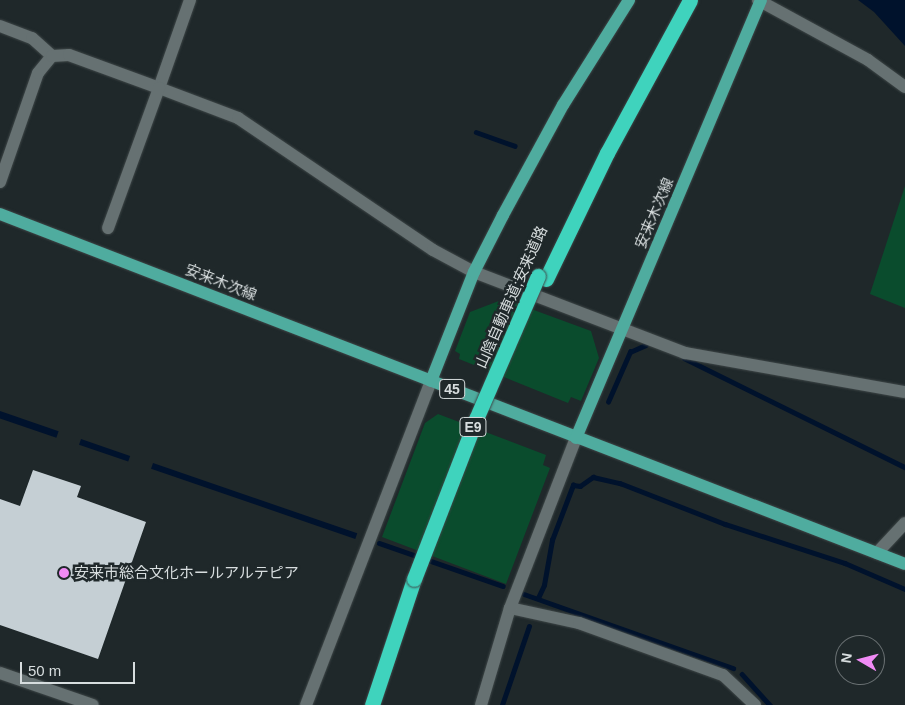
<!DOCTYPE html>
<meta charset="utf-8">
<style>
body{margin:0}
#map{position:relative;width:905px;height:705px;overflow:hidden;background:#1f282a;font-family:Arial,"Noto Sans JP",sans-serif}
div>[style]{position:absolute}
.green>*{inset:0;background:#0a4c2d}
.water>*{inset:0;background:#00122c;transform-origin:0 0}
.stream>*{height:4.5px;margin:-2.25px;padding:0 2.25px;transform-origin:2.25px;border-radius:2.25px;background:#00122c}
.building>*{inset:0;background:#c5cfd4}
.roads{filter:drop-shadow(0 0 1px #3e4647) drop-shadow(0 0 1px #3e4647)}
.minor>*{height:12px;margin:-6px;padding:0 6px;transform-origin:6px;border-radius:6px;background:#667172}
.major>*{height:12px;margin:-6px;padding:0 6px;transform-origin:6px;border-radius:6px;background:#4fac9f}
.highway>*{height:15px;margin:-7.5px;padding:0 7.5px;transform-origin:7.5px;border-radius:7.5px;background:#3fd3bd}
.bridges{filter:drop-shadow(0 0 1px #3e4647) drop-shadow(0 0 1px #3e4647)}
.highway-bridge>*{height:15px;margin:-7.5px;padding:0 7.5px;transform-origin:7.5px;border-radius:7.5px;background:#3fd3bd}
.dots>*{width:14px;height:14px;translate:-50% -50%;box-sizing:border-box;border:2px solid #1f282a;border-radius:50%}
span{translate:-50% -50%;white-space:nowrap;text-align:center;line-height:1.15;-webkit-text-stroke:5px #1f282a;paint-order:stroke}
.shield-label span{padding:1px 4px;background:#1f282a;border:1px solid;border-radius:4px;-webkit-text-stroke-width:0}
.shield-label{font-size:14px;color:#d7ddde;font-weight:700}
.street-label{font-size:15px;color:#d7ddde}
.poi-label{font-size:15px;color:#d7ddde}
.left{translate:0 -50%;text-align:left}
.north{position:absolute;left:835px;top:635px;width:50px;height:50px;box-sizing:border-box;background:#1f282a;border:1px solid #697072;border-radius:50%;rotate:278deg;font-size:14px;font-weight:700;line-height:20px;text-align:center;color:#d7ddde}
.north::after{content:'';display:block;margin:auto;width:18px;height:22px;background:#f08bf5;clip-path:polygon(50% 0,100% 100%,50% 72%,0 100%)}
.scale{position:absolute;left:20px;top:662px;width:115px;height:22px;box-sizing:border-box;border:2px solid #d7ddde;border-top:0;padding-left:6px;font-size:15px;line-height:18px;white-space:nowrap;color:#d7ddde;-webkit-text-stroke:4px #1f282a;paint-order:stroke}
</style>
<div id="map">
<div class="green">
<div style="clip-path:polygon(905px 186px,905px 308px,870px 294px)"></div>
<div style="clip-path:polygon(504px 299px,591px 331px,599px 358px,581px 401px,571px 397px,568px 403px,459px 359px,460px 354px,455px 351px,470px 312px)"></div>
<div style="clip-path:polygon(438px 414px,546px 455px,543px 465px,550px 468px,506px 584px,382px 537px,425px 423px)"></div>
</div>
<div class="water">
<div style="clip-path:polygon(858px 0,905px 0,905px 46px,874px 12px)"></div>
<div style="left:0;top:411px;width:62px;height:7px;rotate:19deg"></div>
<div style="left:81px;top:439px;width:52px;height:6px;rotate:19deg"></div>
<div style="left:153px;top:463px;width:216px;height:6px;rotate:19deg"></div>
</div>
<div class="stream">
<div style="left:476px;top:132px;width:41px;rotate:19.7deg"></div>
<div style="left:684px;top:358px;width:246px;rotate:26.3deg"></div>
<div style="left:608px;top:402px;width:55px;rotate:-66.3deg"></div>
<div style="left:630px;top:352px;width:17px;rotate:-24deg"></div>
<div style="left:379px;top:543px;width:131px;rotate:19.1deg"></div>
<div style="left:524px;top:594px;width:222px;rotate:19.5deg"></div>
<div style="left:538px;top:598px;width:14px;rotate:-65deg"></div>
<div style="left:544px;top:585px;width:46px;rotate:-79.9deg"></div>
<div style="left:552px;top:540px;width:59px;rotate:-69.1deg"></div>
<div style="left:573px;top:485px;width:7px;rotate:8deg"></div>
<div style="left:580px;top:486px;width:16px;rotate:-35deg"></div>
<div style="left:593px;top:477px;width:28px;rotate:13deg"></div>
<div style="left:620px;top:483px;width:113px;rotate:21.3deg"></div>
<div style="left:725px;top:524px;width:126px;rotate:18deg"></div>
<div style="left:845px;top:563px;width:65px;rotate:23.4deg"></div>
<div style="left:742px;top:674px;width:42px;rotate:47.9deg"></div>
<div style="left:502px;top:705px;width:83px;rotate:-71.1deg"></div>
</div>
<div class="building">
<div style="clip-path:polygon(33px 470px,81px 486px,77px 497px,146px 522px,98px 659px,0 625px,0 499px,20px 506px)"></div>
</div>
<div class="roads">
<div class="minor">
<div style="left:190px;top:0;width:93px;rotate:109.4deg"></div>
<div style="left:159px;top:88px;width:85px;rotate:20.8deg"></div>
<div style="left:238px;top:118px;width:235px;rotate:34.1deg"></div>
<div style="left:433px;top:250px;width:47px;rotate:28.2deg"></div>
<div style="left:474px;top:272px;width:226px;rotate:21deg"></div>
<div style="left:685px;top:353px;width:223px;rotate:10.1deg"></div>
<div style="left:758px;top:0;width:125px;rotate:28.6deg"></div>
<div style="left:868px;top:60px;width:46px;rotate:36.1deg"></div>
<div style="left:0;top:26px;width:34px;rotate:21deg"></div>
<div style="left:32px;top:38px;width:27px;rotate:42deg"></div>
<div style="left:0;top:182px;width:115px;rotate:-70.8deg"></div>
<div style="left:38px;top:73px;width:22px;rotate:-51deg"></div>
<div style="left:52px;top:56px;width:17px;rotate:-3deg"></div>
<div style="left:69px;top:55px;width:96px;rotate:20.1deg"></div>
<div style="left:159px;top:88px;width:149px;rotate:110deg"></div>
<div style="left:877px;top:553px;width:41px;rotate:-47deg"></div>
<div style="left:510px;top:608px;width:71px;rotate:12.3deg"></div>
<div style="left:579px;top:623px;width:153px;rotate:19.9deg"></div>
<div style="left:723px;top:675px;width:44px;rotate:43.2deg"></div>
<div style="left:0;top:673px;width:98px;rotate:19deg"></div>
<div style="left:306px;top:705px;width:347px;rotate:-68.9deg"></div>
<div style="left:481px;top:705px;width:101px;rotate:-73.4deg"></div>
<div style="left:510px;top:608px;width:182px;rotate:-68.8deg"></div>
</div>
<div class="major">
<div style="left:0;top:214px;width:970px;rotate:21.14deg"></div>
<div style="left:431px;top:381px;width:117px;rotate:-68.5deg"></div>
<div style="left:474px;top:272px;width:64px;rotate:-63deg"></div>
<div style="left:503px;top:215px;width:125px;rotate:-61.4deg"></div>
<div style="left:563px;top:105px;width:124px;rotate:-57.8deg"></div>
<div style="left:576px;top:438px;width:475px;rotate:-67.1deg"></div>
</div>
<div class="highway">
<div style="left:546px;top:279px;width:140px;rotate:-64.2deg"></div>
<div style="left:607px;top:153px;width:174px;rotate:-61.5deg"></div>
<div style="left:372px;top:705px;width:133px;rotate:-71.6deg"></div>
</div>
</div>
<div class="bridges">
<div class="highway-bridge">
<div style="left:414px;top:579px;width:172px;rotate:-68.8deg"></div>
<div style="left:476px;top:419px;width:156px;rotate:-66.6deg"></div>
</div>
</div>
<div class="dots">
<div style="left:64px;top:573px;background:#f08bf5"></div>
</div>
<div class="shield-label">
<span style="left:452px;top:389px">45</span>
<span style="left:473px;top:427px">E9</span>
</div>
<div class="street-label">
<span style="left:654px;top:213px;rotate:-67deg">安来木次線</span>
<span style="left:221px;top:282px;rotate:21deg">安来木次線</span>
<span style="left:511px;top:297px;rotate:-66deg">山陰自動車道;安来道路</span>
</div>
<div class="poi-label">
<span class="left" style="left:74px;top:573px">安来市総合文化ホールアルテピア</span>
</div>
<div class="north">N</div>
<div class="scale">50 m</div>
</div>
